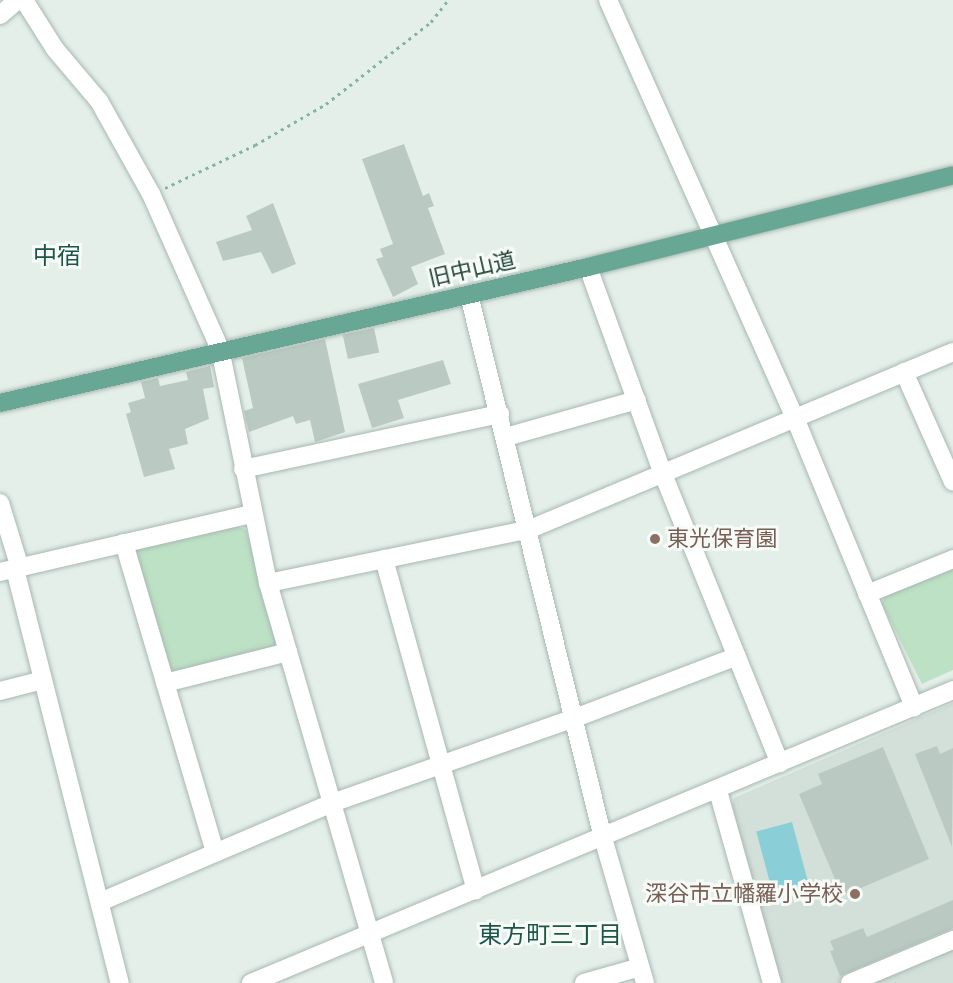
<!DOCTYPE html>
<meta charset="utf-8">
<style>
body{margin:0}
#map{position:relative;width:953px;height:983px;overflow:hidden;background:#e5efea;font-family:Jost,"Noto Sans JP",sans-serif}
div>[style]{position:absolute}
.built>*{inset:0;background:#d3dfd9}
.green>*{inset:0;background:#bde1c5}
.water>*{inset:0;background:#8aced7;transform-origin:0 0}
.building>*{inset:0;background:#bacac3;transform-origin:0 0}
.path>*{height:3px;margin-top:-1.5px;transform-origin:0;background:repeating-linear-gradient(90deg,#83b4a3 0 3px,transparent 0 7.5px)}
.roads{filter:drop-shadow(0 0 2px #a7b8b1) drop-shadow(0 0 2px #a7b8b1)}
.minor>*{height:18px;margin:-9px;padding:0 9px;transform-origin:9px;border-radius:9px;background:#fff}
.major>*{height:18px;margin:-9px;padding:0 9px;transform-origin:9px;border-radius:9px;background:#67a794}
.dots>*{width:16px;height:16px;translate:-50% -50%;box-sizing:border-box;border:3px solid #f6fbf8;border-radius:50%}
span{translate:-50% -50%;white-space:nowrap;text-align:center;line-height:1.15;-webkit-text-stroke:6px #f6fbf8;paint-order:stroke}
.street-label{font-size:22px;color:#224239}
.education-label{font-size:22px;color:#785e54}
.left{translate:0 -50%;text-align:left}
.right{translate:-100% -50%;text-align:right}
.neighbourhood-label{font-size:24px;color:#1c5646}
</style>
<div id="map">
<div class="built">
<div style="clip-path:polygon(953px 703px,953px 983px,781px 983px,732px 805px,734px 798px)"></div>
</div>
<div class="green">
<div style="clip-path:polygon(233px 524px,246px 530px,278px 638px,274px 647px,177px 674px,167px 665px,134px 549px)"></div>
<div style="clip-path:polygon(953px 568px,953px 670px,922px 684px,882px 604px,885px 595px)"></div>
</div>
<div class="water">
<div style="left:792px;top:822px;width:62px;height:37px;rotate:75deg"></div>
</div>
<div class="building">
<div style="clip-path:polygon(404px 144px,423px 196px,429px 193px,434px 206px,428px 208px,445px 254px,411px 267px,418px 284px,393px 297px,376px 259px,383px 257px,380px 249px,393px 244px,362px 159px)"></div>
<div style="clip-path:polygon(273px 203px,296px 264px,272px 274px,261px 252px,223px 261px,216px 242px,252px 230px,246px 216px)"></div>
<div style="left:374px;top:328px;width:25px;height:32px;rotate:78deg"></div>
<div style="clip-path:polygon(325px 339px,345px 432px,315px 442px,310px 420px,296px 424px,293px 416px,249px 432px,244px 411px,253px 408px,242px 358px)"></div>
<div style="clip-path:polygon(443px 360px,451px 384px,398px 400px,404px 418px,372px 428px,358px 384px)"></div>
<div style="clip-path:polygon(210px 366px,214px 387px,203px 389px,209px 419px,185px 429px,188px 444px,169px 449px,175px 469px,144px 477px,126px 414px,131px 412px,128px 403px,145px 398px,141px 382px,158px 378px,160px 386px,188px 380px,186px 372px)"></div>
<div style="clip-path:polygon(937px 746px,940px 754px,953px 748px,952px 847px,915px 754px)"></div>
<div style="clip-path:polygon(883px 747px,929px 859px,842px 896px,799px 794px,822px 784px,818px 774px)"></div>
<div style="clip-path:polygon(953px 900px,953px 928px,840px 976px,830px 951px,834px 950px,830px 941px,863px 928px,867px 937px)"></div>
</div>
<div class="path">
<div style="left:165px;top:188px;width:100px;rotate:-25.5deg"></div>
<div style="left:255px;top:145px;width:82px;rotate:-30deg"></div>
<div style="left:326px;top:104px;width:133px;rotate:-38deg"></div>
<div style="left:431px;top:22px;width:28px;rotate:-52deg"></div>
</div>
<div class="roads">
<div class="minor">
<div style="left:24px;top:0;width:58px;rotate:57.7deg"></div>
<div style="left:55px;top:49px;width:68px;rotate:49.8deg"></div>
<div style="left:99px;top:101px;width:107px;rotate:60.8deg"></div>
<div style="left:151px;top:194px;width:170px;rotate:66deg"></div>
<div style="left:220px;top:349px;width:239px;rotate:78.4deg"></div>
<div style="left:268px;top:583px;width:416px;rotate:73.8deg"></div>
<div style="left:608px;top:0;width:458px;rotate:65.9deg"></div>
<div style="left:795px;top:418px;width:313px;rotate:67.6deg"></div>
<div style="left:0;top:15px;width:23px;rotate:-40deg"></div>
<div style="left:588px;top:267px;width:220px;rotate:70.1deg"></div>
<div style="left:663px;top:474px;width:312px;rotate:68deg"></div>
<div style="left:469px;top:295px;width:559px;rotate:76.14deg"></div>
<div style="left:603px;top:838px;width:151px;rotate:73.8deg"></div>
<div style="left:904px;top:372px;width:120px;rotate:66deg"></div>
<div style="left:506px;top:437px;width:136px;rotate:-15.8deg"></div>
<div style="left:243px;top:469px;width:263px;rotate:-12.1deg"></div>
<div style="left:0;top:503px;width:68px;rotate:72.9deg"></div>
<div style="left:124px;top:543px;width:323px;rotate:73.6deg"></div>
<div style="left:384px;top:559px;width:344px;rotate:74.5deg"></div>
<div style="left:15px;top:569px;width:427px;rotate:75.8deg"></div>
<div style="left:0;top:572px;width:258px;rotate:-13deg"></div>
<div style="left:268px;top:583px;width:268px;rotate:-11.6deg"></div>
<div style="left:530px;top:529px;width:459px;rotate:-22.7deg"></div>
<div style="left:867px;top:594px;width:93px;rotate:-22.1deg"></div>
<div style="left:165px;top:683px;width:127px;rotate:-14.1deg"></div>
<div style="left:0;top:691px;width:44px;rotate:-14.3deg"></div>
<div style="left:718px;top:791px;width:199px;rotate:74.3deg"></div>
<div style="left:100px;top:902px;width:252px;rotate:-23.1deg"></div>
<div style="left:332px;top:803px;width:257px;rotate:-19.3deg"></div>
<div style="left:575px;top:718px;width:173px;rotate:-20.9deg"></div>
<div style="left:251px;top:983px;width:761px;rotate:-22.65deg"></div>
<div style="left:584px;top:983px;width:58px;rotate:-15.9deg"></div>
<div style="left:850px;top:983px;width:112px;rotate:-22.7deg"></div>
</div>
<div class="major">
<div style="left:0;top:403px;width:604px;rotate:-13.02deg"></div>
<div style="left:588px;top:267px;width:376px;rotate:-14.1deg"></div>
</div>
</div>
<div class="dots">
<div style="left:655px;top:539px;background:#8d6e63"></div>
<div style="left:855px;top:894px;background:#8d6e63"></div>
</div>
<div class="street-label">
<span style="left:472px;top:269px;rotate:-13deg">旧中山道</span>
</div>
<div class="education-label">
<span class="left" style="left:667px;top:539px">東光保育園</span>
<span class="right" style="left:843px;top:894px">深谷市立幡羅小学校</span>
</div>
<div class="neighbourhood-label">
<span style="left:57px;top:256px">中宿</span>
<span style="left:550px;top:935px">東方町三丁目</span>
</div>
</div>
